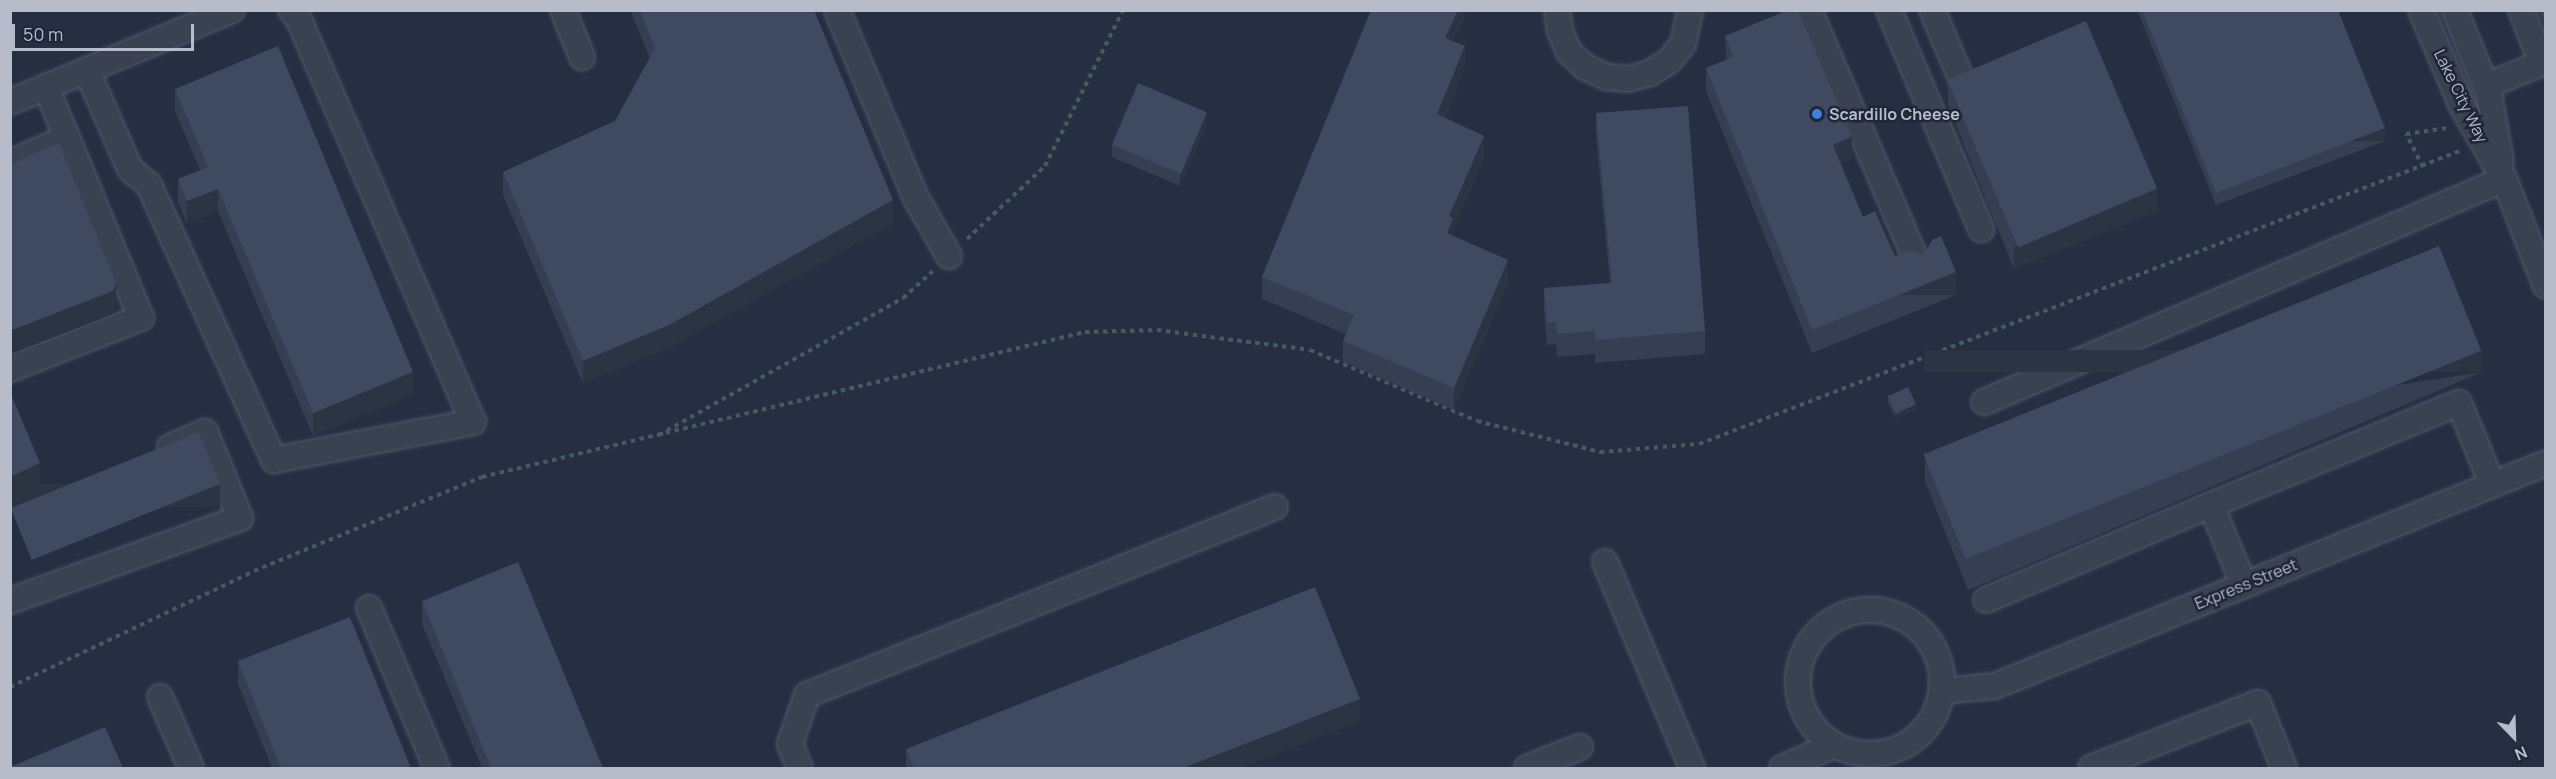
<!DOCTYPE html>
<style>
body{margin:0}
#map{position:relative;width:2556px;height:779px;overflow:hidden;background:#262e42;font-family:Manrope,sans-serif}
div>[style]{position:absolute}
.path>*{height:4px;margin-top:-2px;transform-origin:0;background:repeating-linear-gradient(90deg,#465a5f 0 4.5px,transparent 0 9px)}
.roads{filter:drop-shadow(0 0 2px #525969) drop-shadow(0 0 2px #525969)}
.minor>*{height:24px;margin:-12px;padding:0 12px;transform-origin:12px;border-radius:12px;background:#3a4151}
.minor>.ring{margin:-12px;padding:0;box-sizing:content-box;background:none;border:24px solid #3a4151;border-radius:50%}
.wall>*{inset:0;background:#363f52}
.shaded-wall>*{inset:0;background:#2c3342;transform-origin:0 0}
.building>*{inset:0;background:#3f495f;transform-origin:0 0}
.dots>*{width:16px;height:16px;translate:-50% -50%;box-sizing:border-box;border:3px solid #1f2637;border-radius:50%}
span{translate:-50% -50%;white-space:nowrap;text-align:center;line-height:1.15;-webkit-text-stroke:5px #1f2637;paint-order:stroke}
.street-label{font-size:16px;color:#b7bccb}
.poi-label{font-size:16px;color:#b7bccb;font-weight:700}
.left{translate:0 -50%;text-align:left}
.frame{position:absolute;inset:0;border:12px solid #b7bccb;pointer-events:none}
.north{position:absolute;left:2484px;top:707px;width:60px;height:60px;-webkit-text-stroke:4px #1f2637;paint-order:stroke;rotate:157deg;font-size:16px;font-weight:700;line-height:24px;text-align:center;color:#b7bccb}
.north::after{content:'';display:block;margin:auto;width:21px;height:27px;background:#b7bccb;clip-path:polygon(50% 0,100% 100%,50% 72%,0 100%)}
.scale{position:absolute;left:12px;top:24px;width:182px;height:27px;box-sizing:border-box;border:3px solid #b7bccb;border-top:0;padding-left:8px;font-size:18px;line-height:21px;white-space:nowrap;color:#b7bccb;-webkit-text-stroke:4px #1f2637;paint-order:stroke}
</style>
<div id="map">
<div class="path">
<div style="left:2423px;top:167px;width:37px;rotate:-117deg"></div>
<div style="left:2406px;top:134px;width:42px;rotate:-8.1deg"></div>
<div style="left:967px;top:239px;width:107px;rotate:-43.1deg"></div>
<div style="left:1045px;top:166px;width:174px;rotate:-63.4deg"></div>
<div style="left:659px;top:435px;width:280px;rotate:-29.3deg"></div>
<div style="left:903px;top:298px;width:40px;rotate:-42deg"></div>
<div style="left:10px;top:687px;width:270px;rotate:-25.4deg"></div>
<div style="left:254px;top:571px;width:247px;rotate:-22.4deg"></div>
<div style="left:482px;top:477px;width:620px;rotate:-13.52deg"></div>
<div style="left:1085px;top:332px;width:72px;rotate:-1.6deg"></div>
<div style="left:1157px;top:330px;width:154px;rotate:7.4deg"></div>
<div style="left:1310px;top:350px;width:181px;rotate:23deg"></div>
<div style="left:1477px;top:421px;width:127px;rotate:14.1deg"></div>
<div style="left:1600px;top:452px;width:99px;rotate:-4.6deg"></div>
<div style="left:1699px;top:444px;width:815px;rotate:-21.06deg"></div>
</div>
<div class="roads">
<div class="minor">
<div style="left:563px;top:10px;width:51px;rotate:68deg"></div>
<div style="left:837px;top:10px;width:204px;rotate:67.2deg"></div>
<div style="left:916px;top:198px;width:67px;rotate:60.4deg"></div>
<div style="left:1557px;top:10px;width:21px;rotate:82deg"></div>
<div style="left:1560px;top:31px;width:23px;rotate:67deg"></div>
<div style="left:1569px;top:52px;width:22px;rotate:43deg"></div>
<div style="left:1585px;top:67px;width:23px;rotate:25deg"></div>
<div style="left:1606px;top:77px;width:22px;rotate:5deg"></div>
<div style="left:1628px;top:79px;width:23px;rotate:-15deg"></div>
<div style="left:1650px;top:73px;width:22px;rotate:-32deg"></div>
<div style="left:1669px;top:61px;width:22px;rotate:-51deg"></div>
<div style="left:1683px;top:44px;width:35px;rotate:-78deg"></div>
<div style="left:1809px;top:10px;width:276px;rotate:66.8deg"></div>
<div style="left:1889px;top:10px;width:238px;rotate:67.2deg"></div>
<div style="left:1932px;top:10px;width:82px;rotate:66.9deg"></div>
<div style="left:2421px;top:10px;width:102px;rotate:66.9deg"></div>
<div style="left:2461px;top:104px;width:86px;rotate:60.2deg"></div>
<div style="left:2504px;top:179px;width:115px;rotate:68.6deg"></div>
<div style="left:2455px;top:10px;width:91px;rotate:68deg"></div>
<div style="left:2489px;top:94px;width:69px;rotate:80deg"></div>
<div style="left:87px;top:71px;width:107px;rotate:66.3deg"></div>
<div style="left:130px;top:169px;width:25px;rotate:40deg"></div>
<div style="left:149px;top:185px;width:302px;rotate:65.6deg"></div>
<div style="left:274px;top:460px;width:203px;rotate:-10.8deg"></div>
<div style="left:473px;top:422px;width:440px;rotate:-113.4deg"></div>
<div style="left:298px;top:18px;width:11px;rotate:-131deg"></div>
<div style="left:2486px;top:86px;width:61px;rotate:-22.3deg"></div>
<div style="left:2542px;top:63px;width:57px;rotate:-111.6deg"></div>
<div style="left:10px;top:102px;width:240px;rotate:-22.5deg"></div>
<div style="left:10px;top:163px;width:62px;rotate:-23.7deg"></div>
<div style="left:67px;top:138px;width:55px;rotate:-112.4deg"></div>
<div style="left:10px;top:369px;width:141px;rotate:-21.3deg"></div>
<div style="left:141px;top:318px;width:195px;rotate:-112.3deg"></div>
<div style="left:1984px;top:402px;width:566px;rotate:-23.21deg"></div>
<div style="left:2211px;top:505px;width:268px;rotate:-22.4deg"></div>
<div style="left:2459px;top:403px;width:87px;rotate:67.8deg"></div>
<div style="left:1605px;top:562px;width:224px;rotate:67.1deg"></div>
<div style="left:1986px;top:600px;width:244px;rotate:-22.9deg"></div>
<div style="left:2211px;top:505px;width:87px;rotate:67.6deg"></div>
<div style="left:10px;top:601px;width:245px;rotate:-19.8deg"></div>
<div style="left:240px;top:518px;width:93px;rotate:-112.1deg"></div>
<div style="left:205px;top:432px;width:38px;rotate:157deg"></div>
<div style="left:369px;top:608px;width:174px;rotate:67deg"></div>
<div class="ring" style="left:1798px;top:610px;width:120px;height:120px"></div>
<div style="left:1942px;top:691px;width:53px;rotate:-5.4deg"></div>
<div style="left:1995px;top:686px;width:594px;rotate:-22.03deg"></div>
<div style="left:160px;top:697px;width:77px;rotate:66.4deg"></div>
<div style="left:800px;top:768px;width:26px;rotate:-113deg"></div>
<div style="left:790px;top:744px;width:52px;rotate:-70.9deg"></div>
<div style="left:807px;top:695px;width:504px;rotate:-21.89deg"></div>
<div style="left:1527px;top:768px;width:57px;rotate:-21.6deg"></div>
<div style="left:1782px;top:768px;width:57px;rotate:-23.9deg"></div>
<div style="left:2091px;top:768px;width:179px;rotate:-21.3deg"></div>
<div style="left:2258px;top:703px;width:70px;rotate:68.2deg"></div>
</div>
</div>
<div class="wall">
<div style="clip-path:polygon(630px 10px,814px 10px,893px 223px,669px 348px,583px 383px,503px 195px,503px 172px,615px 121px,650px 58px)"></div>
<div style="clip-path:polygon(1371px 10px,1468px 10px,1453px 41px,1465px 68px,1445px 118px,1484px 158px,1453px 229px,1453px 236px,1508px 282px,1454px 410px,1343px 362px,1343px 341px,1346px 334px,1262px 299px,1262px 277px)"></div>
<div style="clip-path:polygon(2137px 10px,2338px 10px,2385px 141px,2216px 205px)"></div>
<div style="clip-path:polygon(2536px 10px,2546px 10px,2546px 33px)"></div>
<div style="clip-path:polygon(1725px 36px,1852px 159px,1840px 164px,1863px 217px,1895px 256px,1956px 295px,1812px 353px,1706px 91px,1706px 68px,1726px 60px)"></div>
<div style="clip-path:polygon(1948px 82px,2158px 211px,2014px 269px,1948px 105px)"></div>
<div style="clip-path:polygon(175px 89px,413px 394px,313px 436px,218px 211px,187px 224px,178px 202px,178px 179px,200px 170px,175px 111px)"></div>
<div style="clip-path:polygon(1596px 113px,1705px 331px,1705px 354px,1595px 363px,1595px 354px,1557px 357px,1556px 344px,1547px 345px,1544px 311px,1544px 288px,1610px 283px,1596px 135px)"></div>
<div style="clip-path:polygon(1207px 124px,1180px 186px,1112px 157px,1112px 145px)"></div>
<div style="clip-path:polygon(2482px 372px,1968px 590px,1925px 481px,1925px 459px)"></div>
<div style="clip-path:polygon(1888px 395px,1916px 410px,1895px 418px,1888px 402px)"></div>
<div style="clip-path:polygon(422px 601px,603px 768px,482px 768px,422px 624px)"></div>
<div style="clip-path:polygon(238px 661px,411px 768px,272px 768px,238px 684px)"></div>
<div style="clip-path:polygon(1360px 721px,1240px 768px,906px 768px,906px 749px)"></div>
</div>
<div class="shaded-wall">
<div style="clip-path:polygon(1458px 10px,1468px 10px,1445px 60px,1445px 38px)"></div>
<div style="clip-path:polygon(1465px 46px,1465px 68px,1437px 136px,1437px 114px)"></div>
<div style="clip-path:polygon(1207px 112px,1207px 124px,1180px 186px,1180px 174px)"></div>
<div style="left:2385px;top:128px;width:13px;height:181px;rotate:90deg"></div>
<div style="clip-path:polygon(1484px 136px,1484px 158px,1453px 229px,1453px 240px,1447px 233px,1449px 216px)"></div>
<div style="clip-path:polygon(1852px 136px,1852px 159px,1833px 167px,1833px 145px)"></div>
<div style="clip-path:polygon(2158px 188px,2158px 211px,2014px 269px,2014px 247px)"></div>
<div style="clip-path:polygon(218px 189px,218px 211px,187px 224px,187px 201px)"></div>
<div style="clip-path:polygon(893px 200px,893px 223px,669px 348px,583px 383px,583px 361px)"></div>
<div style="clip-path:polygon(1508px 260px,1508px 282px,1454px 410px,1454px 388px)"></div>
<div style="left:1956px;top:272px;width:23px;height:155px;rotate:90deg"></div>
<div style="clip-path:polygon(116px 283px,116px 305px,113px 314px,10px 354px,10px 331px)"></div>
<div style="left:2482px;top:350px;width:22px;height:558px;rotate:90deg"></div>
<div style="clip-path:polygon(413px 372px,413px 394px,313px 436px,313px 413px)"></div>
<div style="clip-path:polygon(1916px 404px,1916px 410px,1895px 418px,1895px 412px)"></div>
<div style="clip-path:polygon(40px 463px,40px 486px,10px 500px,10px 477px)"></div>
<div style="left:220px;top:484px;width:23px;height:225px;rotate:90deg"></div>
<div style="clip-path:polygon(1360px 699px,1360px 721px,1240px 768px,1183px 768px)"></div>
</div>
<div class="building">
<div style="clip-path:polygon(640px 10px,814px 10px,893px 200px,669px 325px,583px 361px,503px 172px,615px 121px,655px 48px)"></div>
<div style="clip-path:polygon(1371px 10px,1458px 10px,1445px 38px,1465px 46px,1437px 114px,1484px 136px,1449px 216px,1453px 218px,1447px 233px,1508px 260px,1454px 388px,1343px 341px,1354px 315px,1262px 277px)"></div>
<div style="clip-path:polygon(1788px 10px,1798px 10px,1852px 136px,1833px 145px,1863px 217px,1875px 211px,1895px 256px,1908px 251px,1924px 254px,1932px 240px,1941px 236px,1956px 272px,1812px 330px,1706px 68px,1733px 57px,1725px 36px)"></div>
<div style="clip-path:polygon(2142px 10px,2338px 10px,2385px 128px,2216px 193px)"></div>
<div style="clip-path:polygon(2541px 10px,2546px 10px,2546px 21px)"></div>
<div style="left:2086px;top:21px;width:182px;height:151px;rotate:67deg"></div>
<div style="clip-path:polygon(278px 46px,413px 372px,313px 413px,218px 189px,187px 201px,178px 179px,208px 167px,175px 89px)"></div>
<div style="left:1138px;top:83px;width:75px;height:67px;rotate:23deg"></div>
<div style="clip-path:polygon(1688px 106px,1705px 331px,1595px 340px,1595px 331px,1557px 334px,1556px 322px,1547px 322px,1544px 288px,1612px 283px,1596px 113px)"></div>
<div style="clip-path:polygon(59px 143px,116px 283px,113px 291px,10px 331px,10px 164px)"></div>
<div style="left:2439px;top:246px;width:113px;height:556px;rotate:68deg"></div>
<div style="left:1908px;top:387px;width:19px;height:22px;rotate:65deg"></div>
<div style="clip-path:polygon(10px 392px,40px 463px,10px 477px)"></div>
<div style="left:199px;top:432px;width:56px;height:203px;rotate:68deg"></div>
<div style="clip-path:polygon(518px 562px,603px 768px,491px 768px,422px 601px)"></div>
<div style="clip-path:polygon(1315px 587px,1360px 699px,1183px 768px,914px 768px,906px 749px)"></div>
<div style="clip-path:polygon(350px 617px,411px 768px,281px 768px,238px 661px)"></div>
<div style="clip-path:polygon(105px 727px,123px 768px,10px 768px,10px 767px)"></div>
</div>
<div class="dots">
<div style="left:1817px;top:114px;background:#3f7fe0"></div>
</div>
<div class="street-label">
<span style="left:2461px;top:96px;rotate:64deg">Lake City Way</span>
<span style="left:2246px;top:584px;rotate:-22deg">Express Street</span>
</div>
<div class="poi-label">
<span class="left" style="left:1829px;top:114px">Scardillo Cheese</span>
</div>
<div class="frame"></div>
<div class="north">N</div>
<div class="scale">50 m</div>
</div>
